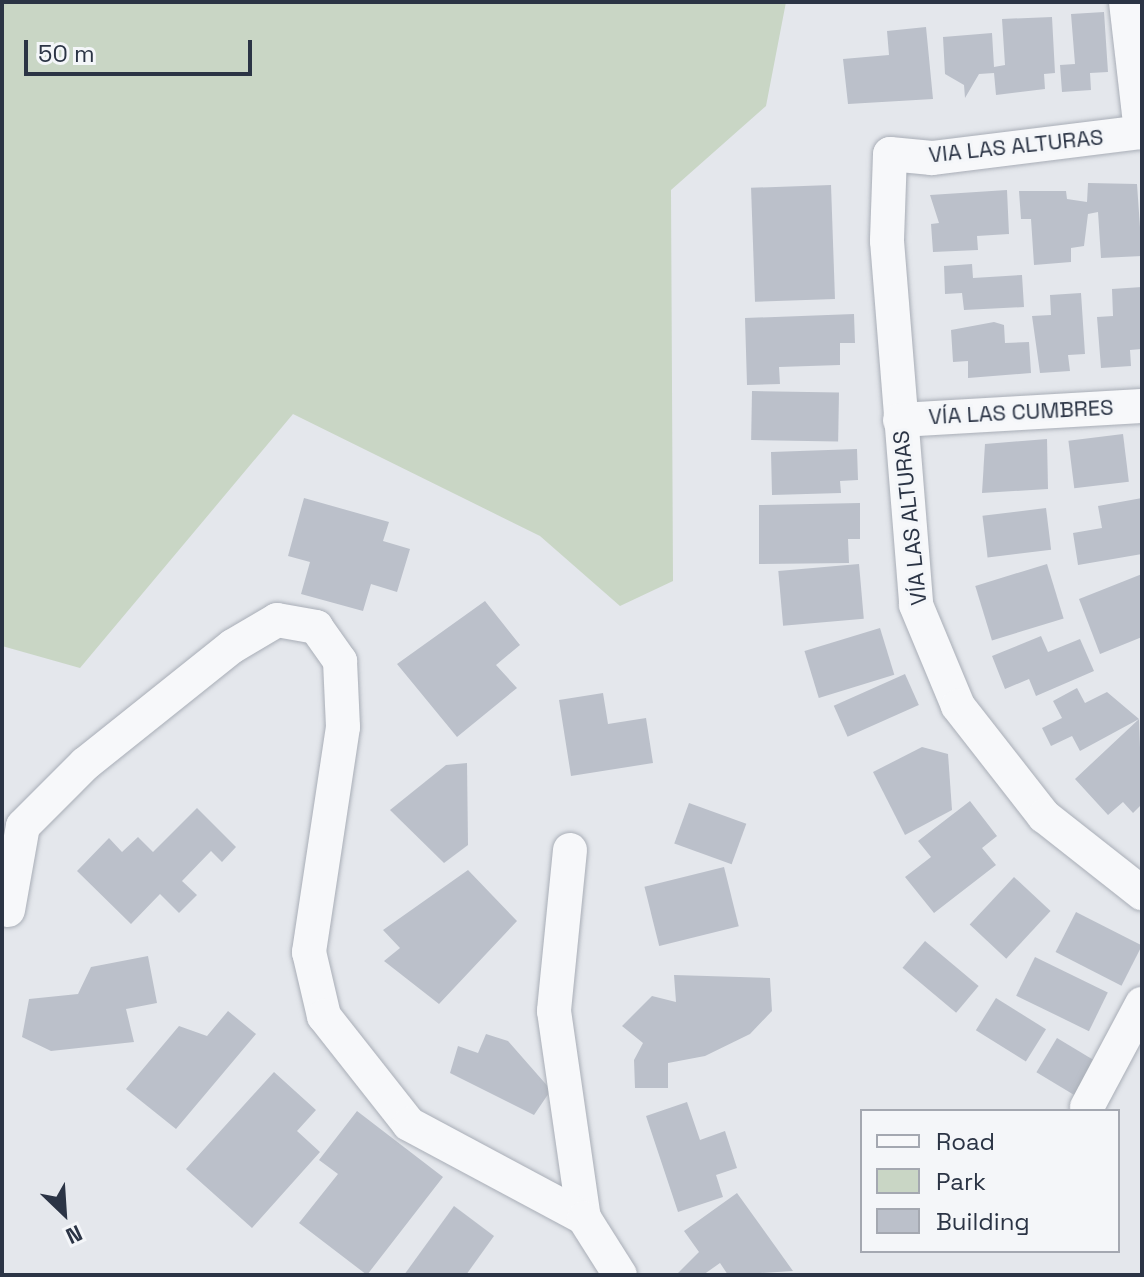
<!DOCTYPE html>
<meta charset="utf-8">
<style>
body{margin:0}
#map{position:relative;width:1144px;height:1277px;overflow:hidden;background:#e4e7ec;font-family:"Space Grotesk",sans-serif}
div>[style]{position:absolute}
.green>*{inset:0;background:#c9d6c5}
.building>*{inset:0;background:#bbc0ca;transform-origin:0 0}
.roads{filter:drop-shadow(0 0 2px #a9aeb7) drop-shadow(0 0 2px #a9aeb7)}
.minor>*{height:34px;margin:-17px;padding:0 17px;transform-origin:17px;border-radius:17px;background:#f7f8fa}
span{translate:-50% -50%;white-space:nowrap;text-align:center;line-height:1.15;-webkit-text-stroke:6px #f4f6f9;paint-order:stroke}
.street-label{font-size:22px;color:#2b3445}
.frame{position:absolute;inset:0;border:4px solid #2b3445;pointer-events:none}
.legend{position:absolute;left:860px;top:1109px;width:260px;height:144px;box-sizing:border-box;background:#f4f6f9;border:2px solid #a4a8b1;margin:0;padding:10px 14px;list-style:none;font-size:24px;color:#2b3445}
.legend li{display:flex;align-items:center;gap:16px;height:40px}
.legend b{width:40px;border:2px solid #a4a8b1}
.north{position:absolute;left:24px;top:1173px;width:80px;height:80px;-webkit-text-stroke:6px #f4f6f9;paint-order:stroke;rotate:155deg;font-size:22px;font-weight:700;line-height:32px;text-align:center;color:#2b3445}
.north::after{content:'';display:block;margin:auto;width:28px;height:36px;background:#2b3445;clip-path:polygon(50% 0,100% 100%,50% 72%,0 100%)}
.scale{position:absolute;left:24px;top:40px;width:228px;height:36px;box-sizing:border-box;border:4px solid #2b3445;border-top:0;padding-left:10px;font-size:24px;line-height:28px;white-space:nowrap;color:#2b3445;-webkit-text-stroke:6px #f4f6f9;paint-order:stroke}
</style>
<div id="map">
<div class="green">
<div style="clip-path:polygon(2px 2px,786px 2px,766px 106px,671px 190px,673px 581px,620px 606px,540px 536px,293px 414px,80px 668px,2px 646px)"></div>
</div>
<div class="building">
<div style="clip-path:polygon(1104px 12px,1108px 72px,1090px 73px,1091px 90px,1062px 92px,1060px 65px,1075px 64px,1071px 14px)"></div>
<div style="clip-path:polygon(1052px 17px,1055px 73px,1044px 74px,1045px 89px,996px 95px,994px 73px,979px 74px,965px 98px,964px 85px,945px 74px,943px 37px,992px 33px,994px 67px,1005px 65px,1002px 19px)"></div>
<div style="clip-path:polygon(926px 27px,933px 99px,848px 104px,843px 59px,889px 55px,887px 31px)"></div>
<div style="clip-path:polygon(1088px 183px,1137px 184px,1142px 256px,1101px 258px,1098px 212px,1088px 214px,1084px 246px,1071px 248px,1071px 262px,1034px 265px,1031px 219px,1021px 219px,1019px 191px,1066px 191px,1067px 199px,1087px 202px)"></div>
<div style="left:831px;top:185px;width:114px;height:80px;rotate:88deg"></div>
<div style="clip-path:polygon(1007px 190px,1009px 234px,977px 236px,978px 250px,933px 252px,931px 224px,939px 223px,930px 195px)"></div>
<div style="clip-path:polygon(972px 264px,973px 278px,1022px 275px,1024px 307px,964px 310px,962px 293px,945px 294px,944px 266px)"></div>
<div style="clip-path:polygon(1142px 287px,1142px 349px,1130px 350px,1131px 366px,1101px 368px,1097px 317px,1113px 316px,1112px 289px)"></div>
<div style="clip-path:polygon(1081px 293px,1085px 354px,1068px 355px,1070px 371px,1040px 373px,1032px 316px,1051px 315px,1050px 295px)"></div>
<div style="clip-path:polygon(854px 314px,855px 343px,840px 343px,840px 365px,779px 367px,780px 384px,747px 385px,745px 318px)"></div>
<div style="clip-path:polygon(994px 322px,1004px 325px,1005px 343px,1029px 342px,1031px 373px,968px 378px,968px 361px,953px 362px,951px 330px)"></div>
<div style="left:752px;top:391px;width:87px;height:49px;rotate:1deg"></div>
<div style="left:1123px;top:434px;width:48px;height:55px;rotate:83deg"></div>
<div style="clip-path:polygon(1047px 439px,1048px 489px,982px 493px,985px 444px)"></div>
<div style="clip-path:polygon(857px 449px,858px 480px,840px 481px,841px 493px,772px 495px,771px 452px)"></div>
<div style="clip-path:polygon(304px 498px,389px 522px,383px 541px,410px 549px,397px 592px,371px 584px,363px 611px,301px 594px,310px 562px,288px 556px)"></div>
<div style="clip-path:polygon(1142px 498px,1142px 554px,1078px 565px,1073px 533px,1102px 528px,1098px 506px)"></div>
<div style="clip-path:polygon(860px 503px,860px 539px,848px 539px,849px 563px,759px 564px,759px 505px)"></div>
<div style="left:1046px;top:508px;width:42px;height:64px;rotate:83deg"></div>
<div style="left:859px;top:564px;width:55px;height:81px;rotate:85deg"></div>
<div style="left:1047px;top:564px;width:57px;height:75px;rotate:73deg"></div>
<div style="clip-path:polygon(1142px 574px,1142px 637px,1100px 654px,1079px 599px)"></div>
<div style="clip-path:polygon(485px 601px,520px 645px,496px 665px,517px 688px,457px 737px,397px 664px)"></div>
<div style="left:880px;top:628px;width:49px;height:79px;rotate:73deg"></div>
<div style="clip-path:polygon(1041px 636px,1048px 652px,1080px 639px,1094px 671px,1036px 696px,1029px 679px,1005px 689px,992px 656px)"></div>
<div style="left:905px;top:674px;width:34px;height:78px;rotate:66deg"></div>
<div style="clip-path:polygon(1077px 688px,1085px 703px,1107px 692px,1139px 719px,1080px 751px,1072px 736px,1051px 746px,1042px 728px,1062px 718px,1053px 701px)"></div>
<div style="clip-path:polygon(603px 693px,608px 724px,646px 718px,653px 763px,571px 776px,559px 700px)"></div>
<div style="clip-path:polygon(1139px 719px,1142px 804px,1133px 813px,1123px 802px,1108px 815px,1075px 779px)"></div>
<div style="clip-path:polygon(922px 747px,948px 754px,952px 810px,905px 835px,873px 772px)"></div>
<div style="clip-path:polygon(467px 763px,468px 845px,444px 863px,390px 810px,446px 765px)"></div>
<div style="clip-path:polygon(970px 801px,997px 836px,982px 848px,996px 865px,934px 913px,905px 877px,931px 857px,918px 841px)"></div>
<div style="left:689px;top:803px;width:61px;height:43px;rotate:20deg"></div>
<div style="clip-path:polygon(197px 808px,236px 847px,222px 862px,211px 851px,182px 881px,197px 895px,179px 913px,160px 894px,131px 924px,77px 871px,109px 838px,122px 852px,138px 837px,153px 852px)"></div>
<div style="left:724px;top:867px;width:61px;height:82px;rotate:76deg"></div>
<div style="clip-path:polygon(468px 870px,517px 921px,439px 1004px,384px 961px,400px 948px,383px 930px)"></div>
<div style="left:1014px;top:877px;width:50px;height:65px;rotate:43deg"></div>
<div style="left:1076px;top:912px;width:74px;height:45px;rotate:27deg"></div>
<div style="left:925px;top:941px;width:70px;height:35px;rotate:40deg"></div>
<div style="clip-path:polygon(148px 956px,157px 1003px,126px 1009px,134px 1042px,51px 1051px,22px 1037px,29px 999px,78px 994px,91px 967px)"></div>
<div style="left:1035px;top:957px;width:81px;height:43px;rotate:26deg"></div>
<div style="clip-path:polygon(674px 975px,770px 978px,772px 1011px,750px 1034px,705px 1056px,668px 1063px,668px 1088px,635px 1088px,634px 1060px,643px 1043px,622px 1026px,652px 996px,676px 1002px)"></div>
<div style="left:996px;top:998px;width:59px;height:38px;rotate:32deg"></div>
<div style="clip-path:polygon(228px 1011px,256px 1034px,176px 1129px,126px 1089px,179px 1026px,207px 1036px)"></div>
<div style="clip-path:polygon(486px 1034px,508px 1041px,551px 1090px,534px 1115px,450px 1073px,458px 1046px,478px 1053px)"></div>
<div style="left:1057px;top:1038px;width:47px;height:40px;rotate:31deg"></div>
<div style="clip-path:polygon(274px 1072px,316px 1110px,297px 1131px,320px 1152px,252px 1228px,186px 1169px)"></div>
<div style="clip-path:polygon(687px 1102px,700px 1140px,725px 1131px,737px 1168px,716px 1175px,723px 1197px,678px 1212px,646px 1116px)"></div>
<div style="clip-path:polygon(357px 1111px,443px 1177px,367px 1275px,299px 1223px,338px 1174px,319px 1160px)"></div>
<div style="clip-path:polygon(737px 1193px,793px 1271px,728px 1275px,720px 1263px,703px 1275px,676px 1275px,699px 1252px,684px 1231px)"></div>
<div style="clip-path:polygon(454px 1206px,494px 1236px,466px 1275px,404px 1275px)"></div>
</div>
<div class="roads">
<div class="minor">
<div style="left:1126px;top:2px;width:131px;rotate:83.4deg"></div>
<div style="left:1142px;top:132px;width:212px;rotate:172.9deg"></div>
<div style="left:932px;top:158px;width:42px;rotate:-174.6deg"></div>
<div style="left:890px;top:154px;width:87px;rotate:92deg"></div>
<div style="left:887px;top:241px;width:365px;rotate:85.4deg"></div>
<div style="left:916px;top:605px;width:109px;rotate:67.4deg"></div>
<div style="left:958px;top:706px;width:140px;rotate:52deg"></div>
<div style="left:1044px;top:816px;width:125px;rotate:38.2deg"></div>
<div style="left:900px;top:420px;width:242px;rotate:-3.3deg"></div>
<div style="left:570px;top:850px;width:162px;rotate:95.7deg"></div>
<div style="left:554px;top:1011px;width:209px;rotate:81.8deg"></div>
<div style="left:8px;top:910px;width:85px;rotate:-79.9deg"></div>
<div style="left:23px;top:826px;width:88px;rotate:-45deg"></div>
<div style="left:85px;top:764px;width:189px;rotate:-38.6deg"></div>
<div style="left:233px;top:646px;width:51px;rotate:-30.6deg"></div>
<div style="left:277px;top:620px;width:40px;rotate:10deg"></div>
<div style="left:316px;top:627px;width:42px;rotate:54.8deg"></div>
<div style="left:340px;top:661px;width:66px;rotate:87.4deg"></div>
<div style="left:343px;top:727px;width:228px;rotate:98.6deg"></div>
<div style="left:309px;top:952px;width:66px;rotate:76.8deg"></div>
<div style="left:324px;top:1016px;width:137px;rotate:51.8deg"></div>
<div style="left:409px;top:1124px;width:199px;rotate:28.2deg"></div>
<div style="left:584px;top:1218px;width:67px;rotate:57.7deg"></div>
<div style="left:1087px;top:1107px;width:117px;rotate:-61.9deg"></div>
</div>
</div>
<div class="street-label">
<span style="left:1016px;top:146px;rotate:-6deg">VIA LAS ALTURAS</span>
<span style="left:1021px;top:412px;rotate:-3deg">VÍA LAS CUMBRES</span>
<span style="left:910px;top:518px;rotate:-96deg">VÍA LAS ALTURAS</span>
</div>
<div class="frame"></div>
<ul class="legend">
<li><b style="height:10px;background:#f7f8fa"></b>Road</li>
<li><b style="height:22px;background:#c9d6c5"></b>Park</li>
<li><b style="height:22px;background:#bbc0ca"></b>Building</li>
</ul>
<div class="north">N</div>
<div class="scale">50 m</div>
</div>
